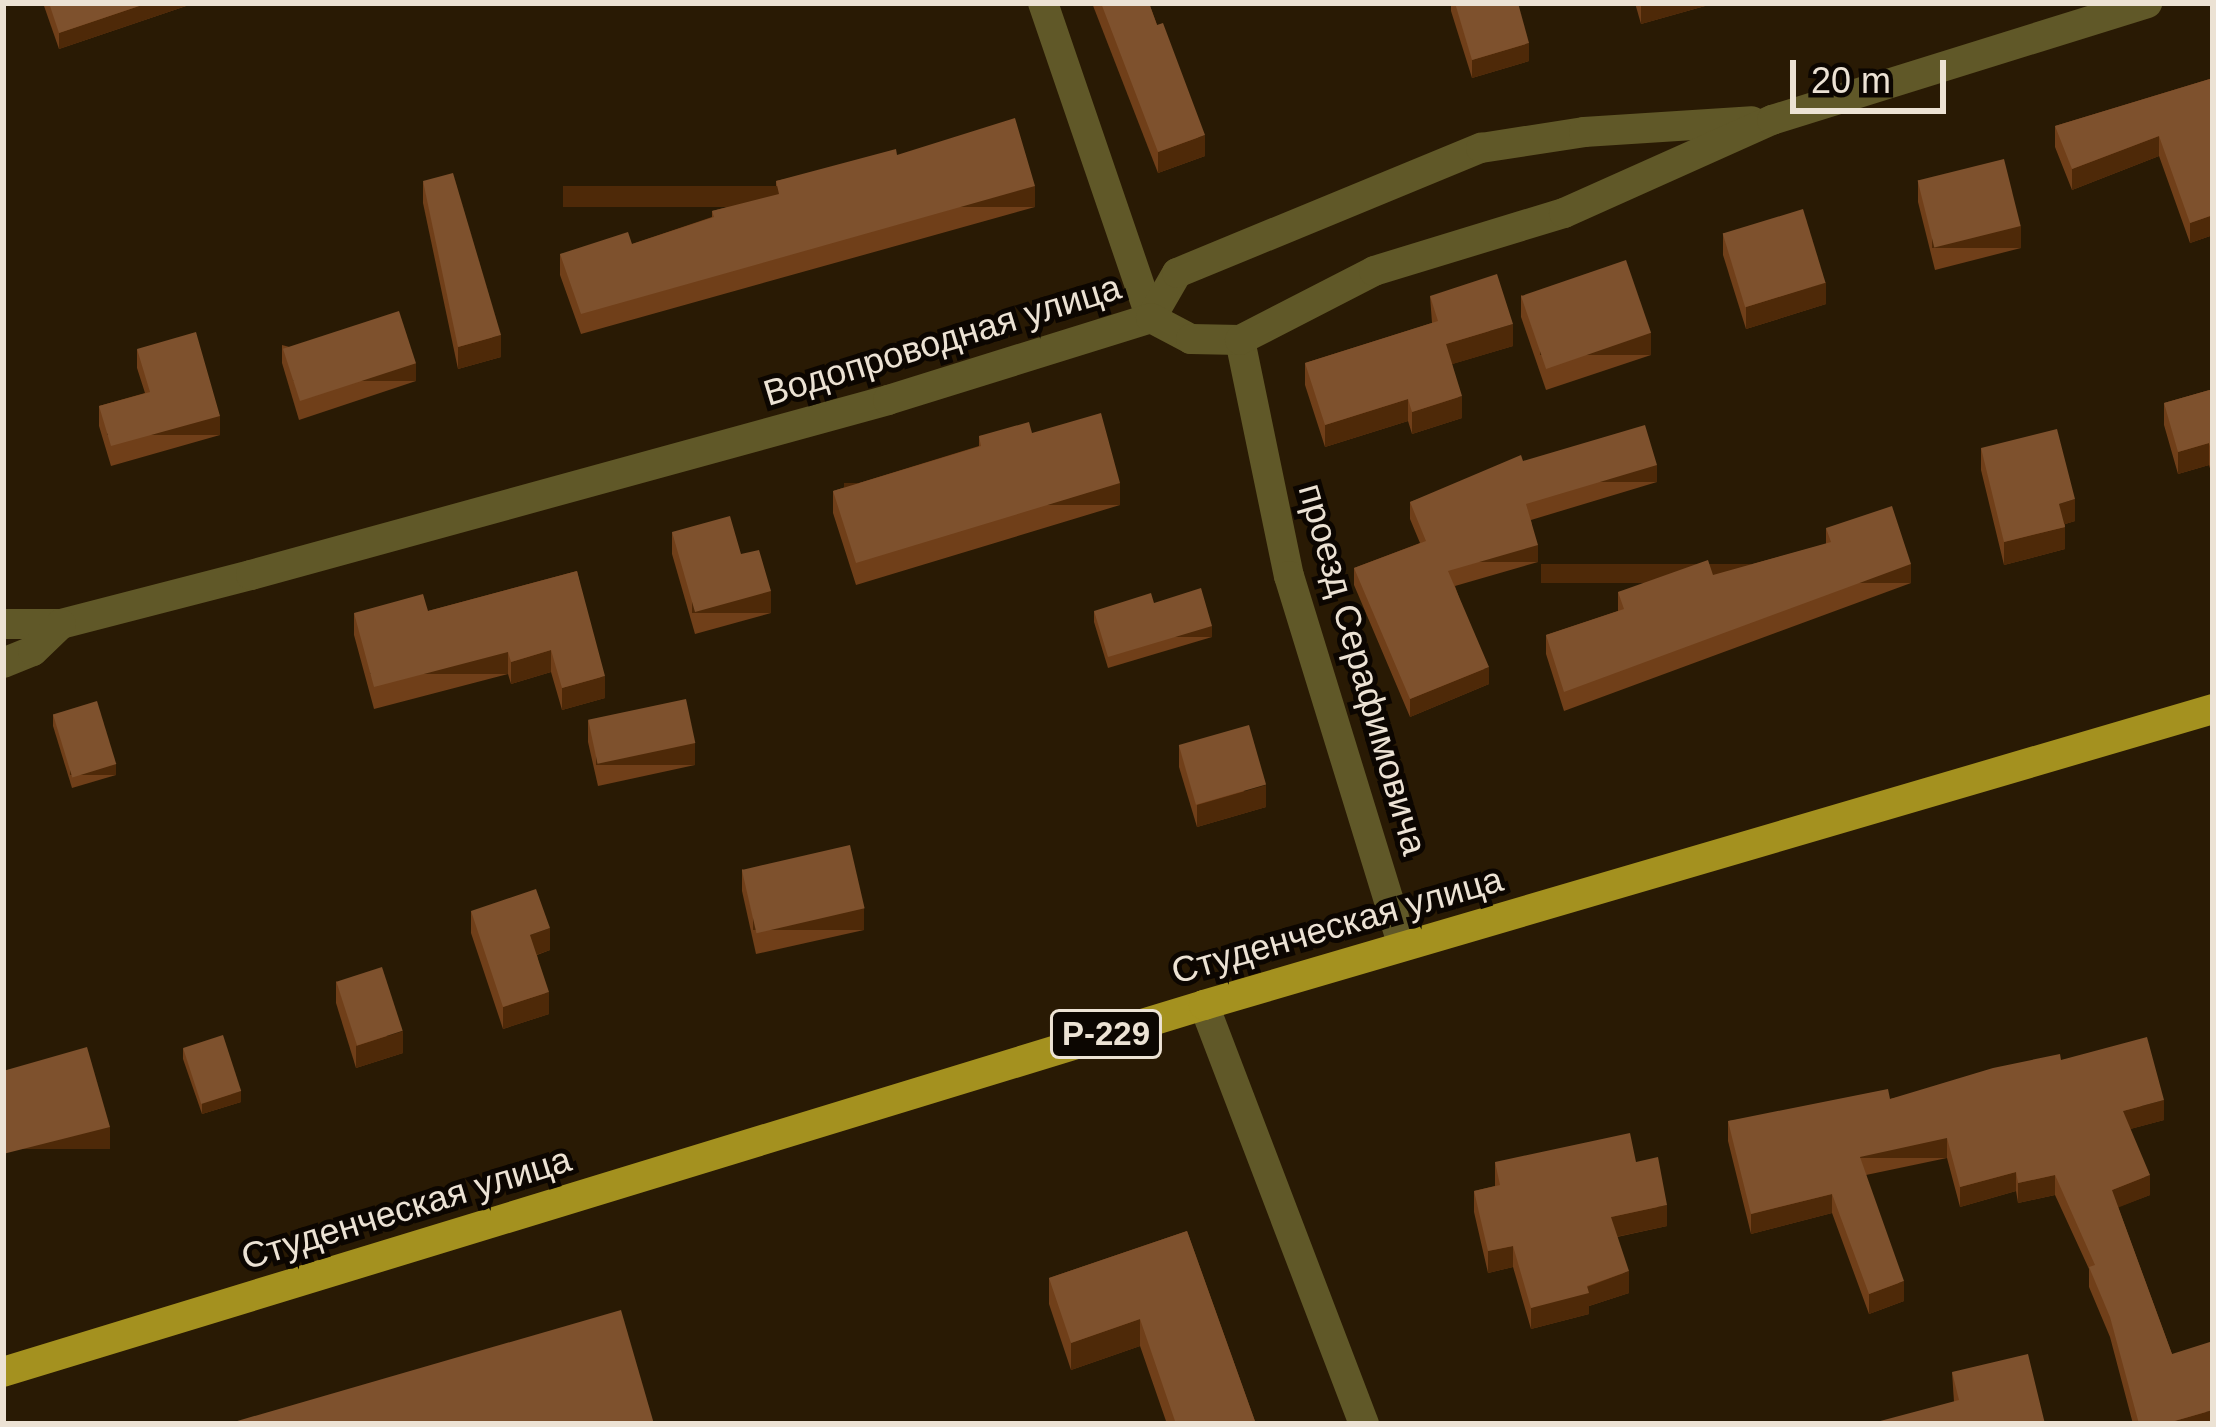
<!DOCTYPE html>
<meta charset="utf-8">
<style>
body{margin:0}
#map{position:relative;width:2216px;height:1427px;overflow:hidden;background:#291a04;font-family:Arial,sans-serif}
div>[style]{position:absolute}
.street>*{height:30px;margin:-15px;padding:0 15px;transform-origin:15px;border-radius:15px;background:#605828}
.primary>*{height:30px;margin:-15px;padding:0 15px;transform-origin:15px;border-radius:15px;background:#a4911f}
.wall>*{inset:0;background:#703f19}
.shaded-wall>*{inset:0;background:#4e2908;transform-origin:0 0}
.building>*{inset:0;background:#7e512d;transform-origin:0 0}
span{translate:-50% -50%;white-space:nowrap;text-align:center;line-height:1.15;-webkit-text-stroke:10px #0c0601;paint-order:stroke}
.shield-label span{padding:3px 9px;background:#0c0601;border:3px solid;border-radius:9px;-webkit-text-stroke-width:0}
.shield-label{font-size:33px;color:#ece2d4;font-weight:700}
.street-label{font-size:36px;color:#ece2d4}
.frame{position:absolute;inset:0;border:6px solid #ece2d4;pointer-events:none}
.scale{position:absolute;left:1790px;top:60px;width:156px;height:54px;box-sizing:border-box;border:6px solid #ece2d4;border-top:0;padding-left:15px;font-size:36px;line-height:42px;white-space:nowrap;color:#ece2d4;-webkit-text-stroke:9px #0c0601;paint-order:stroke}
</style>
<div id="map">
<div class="street">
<div style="left:1043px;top:3px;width:333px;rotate:71.1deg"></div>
<div style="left:1151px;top:318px;width:52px;rotate:-60deg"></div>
<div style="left:1177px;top:273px;width:329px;rotate:-22.4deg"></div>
<div style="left:1481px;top:148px;width:104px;rotate:-8.8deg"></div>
<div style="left:1584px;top:132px;width:168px;rotate:-3.7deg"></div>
<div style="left:1240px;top:340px;width:241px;rotate:78.3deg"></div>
<div style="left:1289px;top:576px;width:387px;rotate:72.9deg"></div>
<div style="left:3px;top:624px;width:58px"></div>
<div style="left:61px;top:624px;width:196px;rotate:-14.5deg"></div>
<div style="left:251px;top:575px;width:661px;rotate:-15.36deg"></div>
<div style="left:888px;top:400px;width:275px;rotate:-17.3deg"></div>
<div style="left:1151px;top:318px;width:45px;rotate:27.7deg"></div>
<div style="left:1191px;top:339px;width:49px;rotate:1.2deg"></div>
<div style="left:1240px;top:340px;width:151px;rotate:-27.2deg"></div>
<div style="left:1374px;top:271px;width:199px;rotate:-17deg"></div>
<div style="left:1564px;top:213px;width:228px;rotate:-24.1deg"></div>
<div style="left:1772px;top:120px;width:393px;rotate:-17.3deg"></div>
<div style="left:3px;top:663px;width:32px;rotate:-22deg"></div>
<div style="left:33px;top:651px;width:39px;rotate:-44deg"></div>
<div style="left:1204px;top:1005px;width:449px;rotate:69.1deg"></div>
</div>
<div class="primary">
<div style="left:3px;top:1372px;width:1256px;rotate:-16.99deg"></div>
<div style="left:1204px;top:1005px;width:1052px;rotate:-16.35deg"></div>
</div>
<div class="wall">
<div style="clip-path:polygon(43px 3px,189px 3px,189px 5px,59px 49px)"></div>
<div style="clip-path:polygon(1092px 3px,1149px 3px,1205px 156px,1158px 173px)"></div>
<div style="clip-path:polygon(1451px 3px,1518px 3px,1529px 61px,1472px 78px,1451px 11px)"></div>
<div style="clip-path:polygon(1635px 3px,1705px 3px,1705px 6px,1641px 24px)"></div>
<div style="clip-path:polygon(2213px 78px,2213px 235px,2190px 243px,2159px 156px,2072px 190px,2055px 147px,2055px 126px)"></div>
<div style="clip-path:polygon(897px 155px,1035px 207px,581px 334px,560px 275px,560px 254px,632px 244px,712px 217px,712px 211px,776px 195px,776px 181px)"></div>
<div style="clip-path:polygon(1918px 180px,2021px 248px,1935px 270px,1918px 202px)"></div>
<div style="clip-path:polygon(423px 181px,501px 357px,458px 369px,423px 203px)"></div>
<div style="clip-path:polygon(1723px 233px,1826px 304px,1746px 329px,1723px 255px)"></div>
<div style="clip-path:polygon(1521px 295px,1651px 355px,1546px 390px,1521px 317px)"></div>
<div style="clip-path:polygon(1430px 296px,1513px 346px,1452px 364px,1462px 418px,1412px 434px,1408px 421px,1325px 447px,1305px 385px,1305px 363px,1432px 323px)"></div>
<div style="clip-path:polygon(282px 345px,416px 381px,299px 420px,282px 363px)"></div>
<div style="clip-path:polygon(137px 349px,220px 435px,111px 466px,99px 426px,99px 406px,145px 393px,137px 368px)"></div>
<div style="clip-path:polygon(2213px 389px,2213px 479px,2209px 465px,2178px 474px,2164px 425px,2164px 403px)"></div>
<div style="clip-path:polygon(1032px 433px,1120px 505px,856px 585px,833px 513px,833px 491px,979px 446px,979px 436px)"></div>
<div style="clip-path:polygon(1981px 448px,2075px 521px,2065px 524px,2065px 549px,2004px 565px,1981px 470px)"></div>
<div style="clip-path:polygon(1523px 461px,1657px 482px,1531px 520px,1538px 562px,1455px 586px,1489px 684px,1410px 717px,1354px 585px,1354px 568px,1420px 543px,1410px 519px,1410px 502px)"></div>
<div style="clip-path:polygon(1826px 528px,1911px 583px,1564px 711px,1546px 654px,1546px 635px,1618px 611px,1618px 592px,1713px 575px,1826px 544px)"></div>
<div style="clip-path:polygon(672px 532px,741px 554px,771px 613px,695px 634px,672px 554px)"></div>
<div style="clip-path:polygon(577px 571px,605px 698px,562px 710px,551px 672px,511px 684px,508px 674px,374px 709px,354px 635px,354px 613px,428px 611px)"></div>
<div style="clip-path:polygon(1094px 611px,1212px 637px,1108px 668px,1094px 622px)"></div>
<div style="clip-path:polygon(53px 714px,116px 775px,72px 788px,53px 726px)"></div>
<div style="clip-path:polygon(588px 720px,695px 765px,598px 786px,588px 742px)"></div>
<div style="clip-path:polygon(1179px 745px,1266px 807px,1197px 827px,1179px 767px)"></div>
<div style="clip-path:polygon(742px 869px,864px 930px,756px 954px,742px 891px)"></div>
<div style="clip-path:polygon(471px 911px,550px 950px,537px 955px,549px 1014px,503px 1029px,471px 933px)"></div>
<div style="clip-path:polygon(336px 981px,403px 1053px,356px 1068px,336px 1003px)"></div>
<div style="clip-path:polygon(183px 1048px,241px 1102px,202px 1114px,183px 1059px)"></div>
<div style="clip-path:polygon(2061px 1060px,2164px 1120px,2130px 1129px,2150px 1195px,2118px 1207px,2172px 1354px,2213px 1424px,2133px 1424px,2110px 1337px,2089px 1287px,2089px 1269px,2055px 1195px,2018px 1203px,2016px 1191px,1960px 1207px,1947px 1158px,1866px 1175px,1904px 1301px,1869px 1314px,1832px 1213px,1751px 1234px,1728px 1141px,1728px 1121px,1890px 1099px)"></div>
<div style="clip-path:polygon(1495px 1162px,1636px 1162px,1667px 1226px,1617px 1237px,1629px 1293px,1589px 1306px,1589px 1314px,1531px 1329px,1513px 1267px,1488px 1273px,1474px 1212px,1474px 1191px,1495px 1186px)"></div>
<div style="clip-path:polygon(1187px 1231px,1256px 1424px,1167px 1424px,1140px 1346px,1071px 1370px,1049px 1304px,1049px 1278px)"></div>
<div style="clip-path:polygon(1952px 1372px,2045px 1424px,1954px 1402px)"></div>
</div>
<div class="shaded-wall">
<div style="clip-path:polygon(148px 3px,189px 3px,189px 5px,59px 49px,59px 33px)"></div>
<div style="clip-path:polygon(1641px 3px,1705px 3px,1705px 6px,1641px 24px)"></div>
<div style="clip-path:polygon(1529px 43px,1529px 61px,1472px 78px,1472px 60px)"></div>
<div style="clip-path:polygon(1205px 135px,1205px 156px,1158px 173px,1158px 152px)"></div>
<div style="clip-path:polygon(2159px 136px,2159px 156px,2072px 190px,2072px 169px)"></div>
<div style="left:1035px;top:186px;width:21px;height:472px;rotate:90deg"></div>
<div style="clip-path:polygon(2213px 215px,2213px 235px,2190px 243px,2190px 223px)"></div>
<div style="left:2021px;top:226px;width:22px;height:89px;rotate:90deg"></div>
<div style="clip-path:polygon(1826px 282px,1826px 304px,1746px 329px,1746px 307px)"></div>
<div style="clip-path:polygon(1513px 324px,1513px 346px,1446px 366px,1446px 344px)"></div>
<div style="left:1651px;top:333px;width:22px;height:111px;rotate:90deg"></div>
<div style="clip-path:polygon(501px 335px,501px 357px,458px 369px,458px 347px)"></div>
<div style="left:416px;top:363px;width:18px;height:123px;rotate:90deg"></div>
<div style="clip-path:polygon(1462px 396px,1462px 418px,1412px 434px,1412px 412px)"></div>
<div style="clip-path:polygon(1408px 399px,1408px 421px,1325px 447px,1325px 425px)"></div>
<div style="left:220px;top:416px;width:19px;height:113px;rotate:90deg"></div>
<div style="clip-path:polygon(2209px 443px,2209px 465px,2178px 474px,2178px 452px)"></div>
<div style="left:1657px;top:465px;width:17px;height:137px;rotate:90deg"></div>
<div style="left:1120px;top:483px;width:22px;height:276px;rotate:90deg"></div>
<div style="clip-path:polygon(2075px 499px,2075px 521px,2059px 526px,2059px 504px)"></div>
<div style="clip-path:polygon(2065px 527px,2065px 549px,2004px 565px,2004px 542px)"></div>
<div style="left:1538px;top:545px;width:17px;height:94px;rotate:90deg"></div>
<div style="left:1911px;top:564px;width:19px;height:370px;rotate:90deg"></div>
<div style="left:771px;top:591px;width:22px;height:79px;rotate:90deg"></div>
<div style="left:1212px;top:626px;width:11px;height:109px;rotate:90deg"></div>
<div style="clip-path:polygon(551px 650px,551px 672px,511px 684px,511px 662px)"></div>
<div style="left:508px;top:652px;width:22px;height:138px;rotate:90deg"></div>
<div style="clip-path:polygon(1489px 667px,1489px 684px,1410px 717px,1410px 699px)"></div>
<div style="clip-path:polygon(605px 676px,605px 698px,562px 710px,562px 688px)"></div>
<div style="left:695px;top:743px;width:22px;height:99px;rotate:90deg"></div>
<div style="left:116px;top:764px;width:11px;height:46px;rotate:90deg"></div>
<div style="clip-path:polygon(1266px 785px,1266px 807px,1197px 827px,1197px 805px)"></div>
<div style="left:864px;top:908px;width:22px;height:111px;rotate:90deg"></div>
<div style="clip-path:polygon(550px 928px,550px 950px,530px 957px,530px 935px)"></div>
<div style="clip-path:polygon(549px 992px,549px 1014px,503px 1029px,503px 1007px)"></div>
<div style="clip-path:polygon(403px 1031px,403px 1053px,356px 1068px,356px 1046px)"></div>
<div style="clip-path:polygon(241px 1091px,241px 1102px,202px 1114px,202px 1103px)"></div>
<div style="clip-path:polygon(2164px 1100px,2164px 1120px,2123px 1131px,2123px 1111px)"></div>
<div style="left:110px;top:1127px;width:22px;height:110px;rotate:90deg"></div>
<div style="left:1947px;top:1138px;width:20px;height:89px;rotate:90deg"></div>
<div style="clip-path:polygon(2016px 1172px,2016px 1191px,1960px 1207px,1960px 1187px)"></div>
<div style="clip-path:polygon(2055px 1175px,2055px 1195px,2018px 1203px,2018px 1183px)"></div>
<div style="clip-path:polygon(2150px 1175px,2150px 1195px,2112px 1210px,2112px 1190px)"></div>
<div style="clip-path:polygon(1832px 1194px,1832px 1213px,1751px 1234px,1751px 1214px)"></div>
<div style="clip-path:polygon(1667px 1205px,1667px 1226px,1611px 1238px,1611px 1217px)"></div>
<div style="clip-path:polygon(1513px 1246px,1513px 1267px,1488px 1273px,1488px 1251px)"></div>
<div style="clip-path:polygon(1629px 1271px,1629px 1293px,1589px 1306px,1589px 1314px,1531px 1329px,1531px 1308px)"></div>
<div style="clip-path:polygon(1904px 1281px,1904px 1301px,1869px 1314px,1869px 1294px)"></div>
<div style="clip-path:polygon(1140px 1319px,1140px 1346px,1071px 1370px,1071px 1343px)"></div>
<div style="clip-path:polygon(2213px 1410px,2213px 1424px,2164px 1424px)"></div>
</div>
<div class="building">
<div style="clip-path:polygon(49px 3px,148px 3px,59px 33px)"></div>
<div style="clip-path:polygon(1101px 3px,1149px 3px,1157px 25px,1163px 23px,1205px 135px,1158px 152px)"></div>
<div style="clip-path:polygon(1455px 3px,1518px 3px,1529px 43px,1472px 60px)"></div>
<div style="clip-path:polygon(2213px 78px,2213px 215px,2190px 223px,2159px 136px,2072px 169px,2055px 126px)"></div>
<div style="clip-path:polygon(1015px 118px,1035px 186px,581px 314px,560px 254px,628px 232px,632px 244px,714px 217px,712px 211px,779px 194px,776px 181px,896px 149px,897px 155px)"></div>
<div style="left:2004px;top:159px;width:69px;height:89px;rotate:76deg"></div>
<div style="clip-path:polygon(453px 173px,501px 335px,458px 347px,423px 181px)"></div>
<div style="left:1803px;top:209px;width:77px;height:84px;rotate:73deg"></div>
<div style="left:1626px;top:260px;width:77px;height:111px;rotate:71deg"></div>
<div style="clip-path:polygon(1497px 274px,1513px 324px,1446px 344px,1462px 396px,1412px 412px,1408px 399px,1325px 425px,1305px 363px,1438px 321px,1430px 296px)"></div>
<div style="left:399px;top:311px;width:55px;height:122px;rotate:72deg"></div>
<div style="clip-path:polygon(196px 332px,220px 416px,111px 446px,99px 406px,150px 392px,137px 349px)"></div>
<div style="clip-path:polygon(2213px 389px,2213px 457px,2209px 443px,2178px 452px,2164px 403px)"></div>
<div style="clip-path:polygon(1101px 413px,1120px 483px,856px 563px,833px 491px,981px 446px,979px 436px,1029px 422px,1032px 433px)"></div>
<div style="clip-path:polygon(1645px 425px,1657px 465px,1526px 504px,1538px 545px,1448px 571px,1489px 667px,1410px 699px,1354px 568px,1426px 541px,1410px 502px,1521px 455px,1523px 461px)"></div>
<div style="clip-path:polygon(2057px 429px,2075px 499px,2059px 504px,2065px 527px,2004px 542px,1981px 448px)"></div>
<div style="clip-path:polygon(1892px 506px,1911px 564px,1564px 692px,1546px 635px,1624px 609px,1618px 592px,1708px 560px,1713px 575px,1831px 542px,1826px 528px)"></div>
<div style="clip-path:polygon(730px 516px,741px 554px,759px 550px,771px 591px,695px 612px,672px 532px)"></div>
<div style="clip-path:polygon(577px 571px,605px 676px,562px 688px,551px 650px,511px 662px,508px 652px,374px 687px,354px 613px,423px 594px,428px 611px)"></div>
<div style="clip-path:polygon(1201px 588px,1212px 626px,1108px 657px,1094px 611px,1151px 593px,1154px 603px)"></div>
<div style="left:686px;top:699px;width:45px;height:100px;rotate:78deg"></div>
<div style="left:97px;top:701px;width:66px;height:46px;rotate:73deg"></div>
<div style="left:1249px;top:725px;width:62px;height:73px;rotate:74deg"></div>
<div style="left:850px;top:845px;width:65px;height:111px;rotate:77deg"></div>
<div style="clip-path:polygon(536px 889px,550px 928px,530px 935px,549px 992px,503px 1007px,471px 911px)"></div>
<div style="left:382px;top:967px;width:67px;height:48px;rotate:72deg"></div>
<div style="left:223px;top:1035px;width:59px;height:42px;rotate:72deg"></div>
<div style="clip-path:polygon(2147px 1037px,2164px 1100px,2123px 1111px,2150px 1175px,2112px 1190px,2172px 1354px,2213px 1341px,2213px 1410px,2164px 1424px,2139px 1424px,2110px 1317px,2089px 1267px,2095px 1265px,2055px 1175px,2018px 1183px,2016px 1172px,1960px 1187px,1947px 1138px,1860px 1157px,1904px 1281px,1869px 1294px,1832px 1194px,1751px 1214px,1728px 1121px,1888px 1089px,1890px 1099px,1993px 1068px,2060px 1054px,2061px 1060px)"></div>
<div style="clip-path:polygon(87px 1047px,110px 1127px,3px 1154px,3px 1071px)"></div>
<div style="clip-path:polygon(1630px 1133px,1636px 1162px,1658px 1157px,1667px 1205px,1611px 1217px,1629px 1271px,1587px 1286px,1589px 1293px,1531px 1308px,1513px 1246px,1488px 1251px,1474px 1191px,1500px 1185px,1495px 1162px)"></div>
<div style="clip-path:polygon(1187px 1231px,1256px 1424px,1176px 1424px,1140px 1319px,1071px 1343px,1049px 1278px)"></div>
<div style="clip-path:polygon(621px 1310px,654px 1424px,227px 1424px)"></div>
<div style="clip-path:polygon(2028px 1354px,2045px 1424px,1869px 1424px,1959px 1400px,1952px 1372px)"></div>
</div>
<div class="shield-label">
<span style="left:1106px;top:1034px">Р-229</span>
</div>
<div class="street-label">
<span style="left:942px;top:340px;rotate:-17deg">Водопроводная улица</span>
<span style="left:1363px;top:669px;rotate:74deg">проезд Серафимовича</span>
<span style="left:1337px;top:925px;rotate:-16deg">Студенческая улица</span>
<span style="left:406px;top:1208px;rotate:-17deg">Студенческая улица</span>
</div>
<div class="frame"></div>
<div class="scale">20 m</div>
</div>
